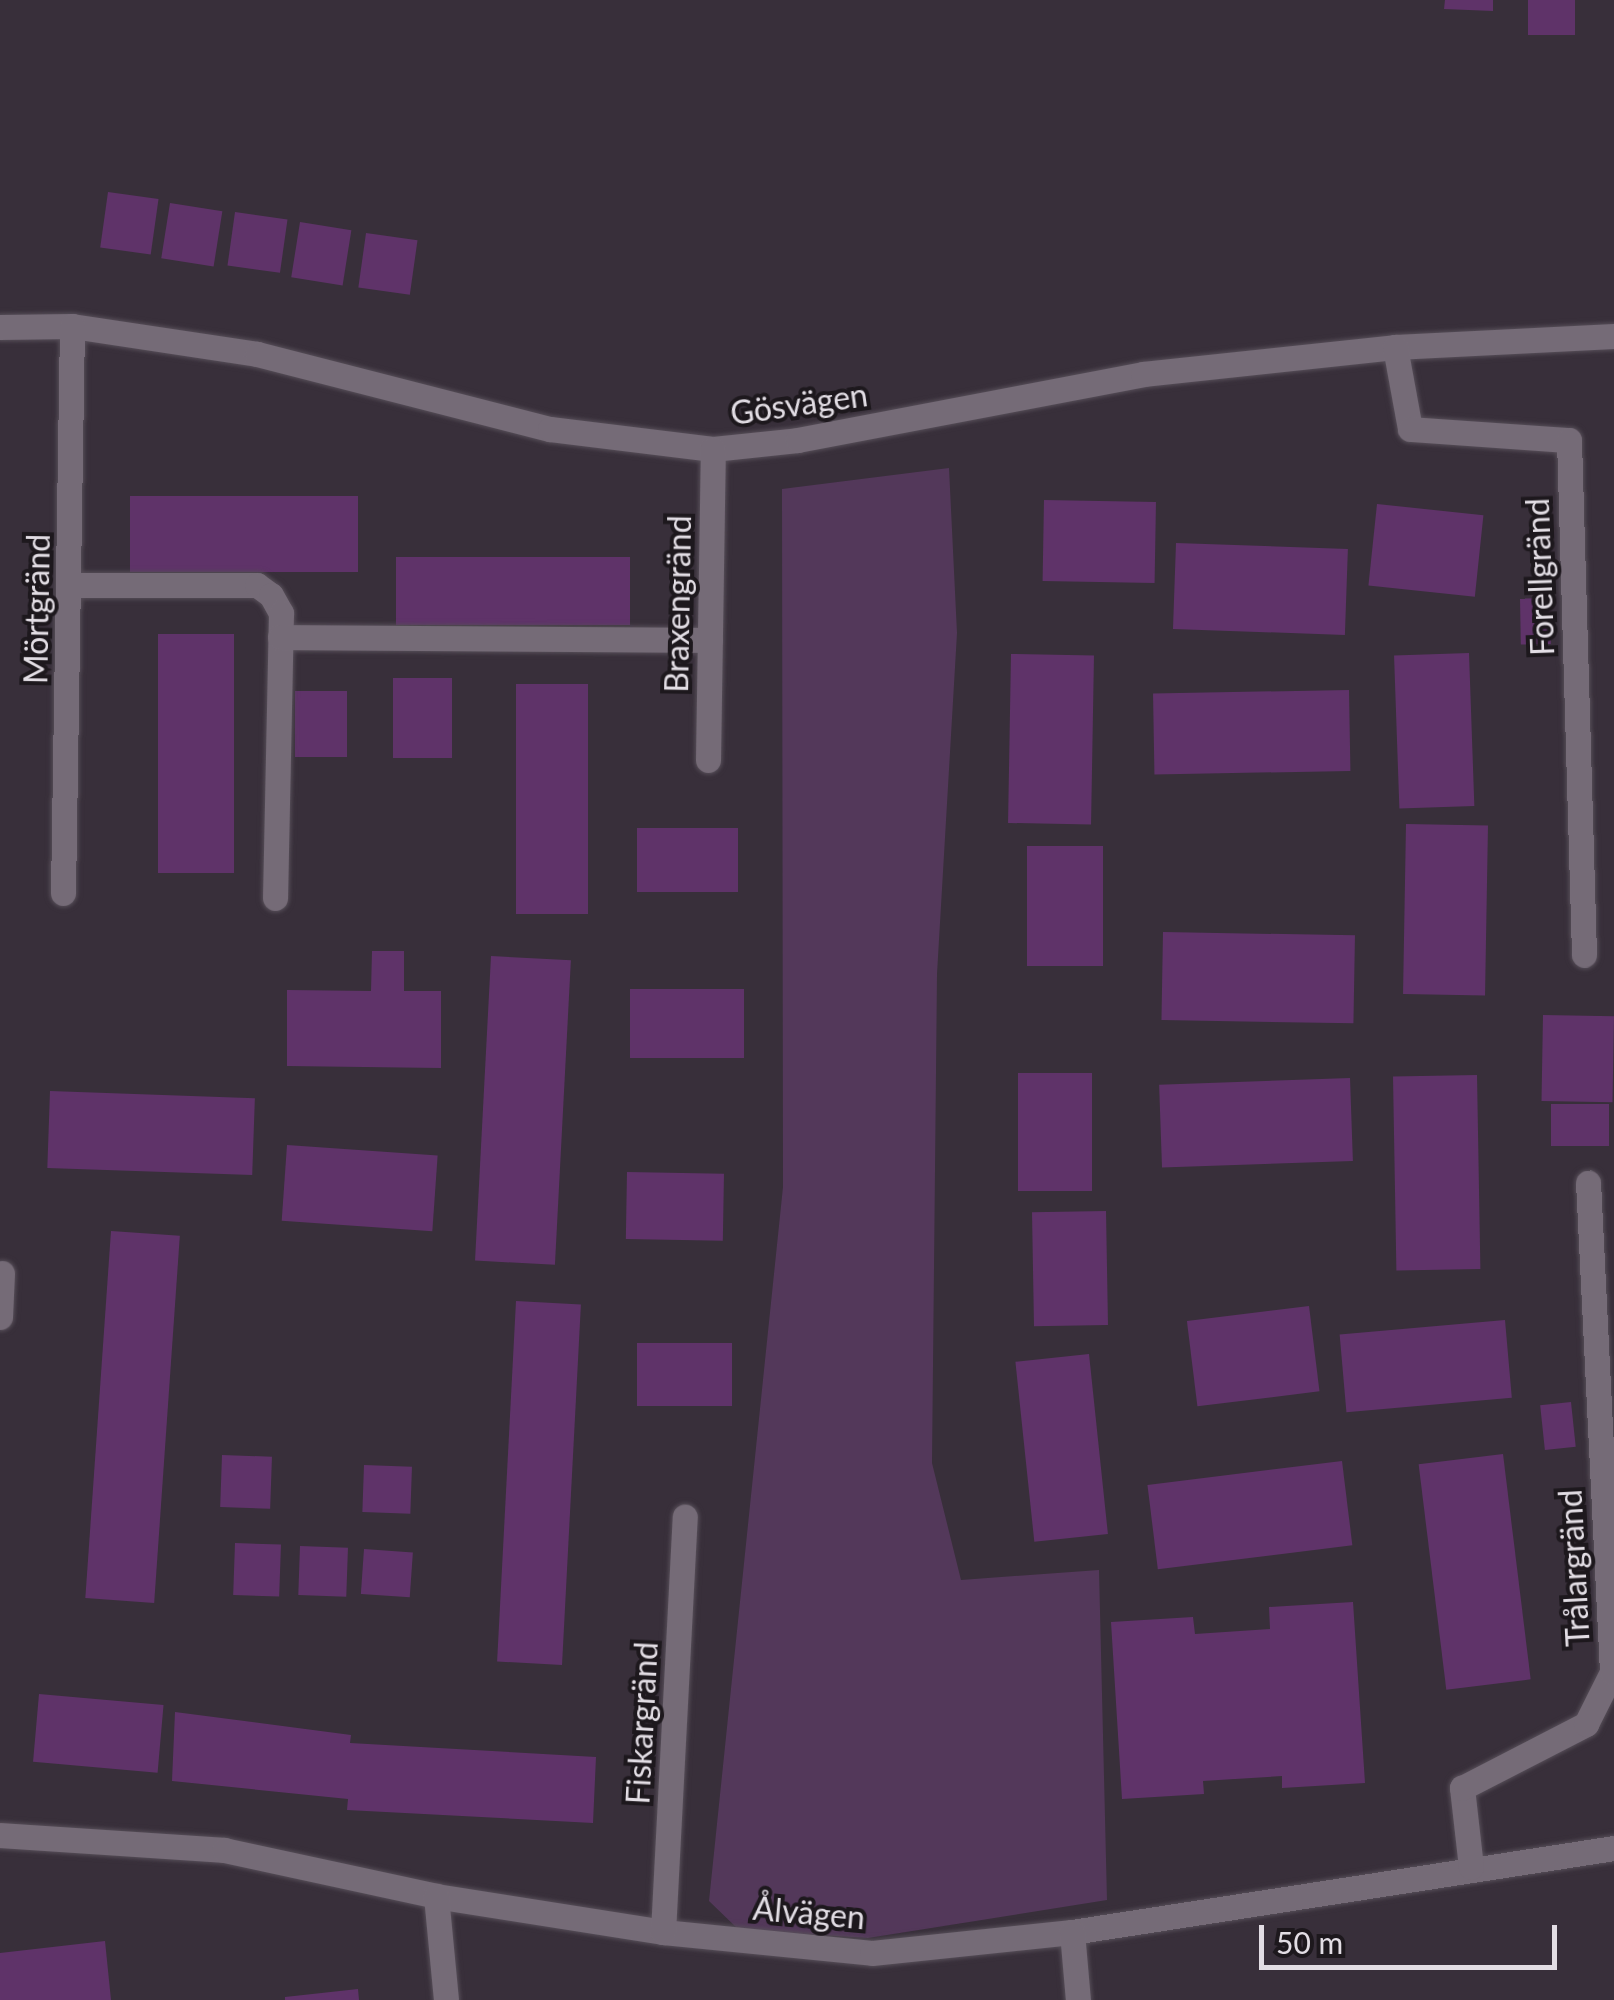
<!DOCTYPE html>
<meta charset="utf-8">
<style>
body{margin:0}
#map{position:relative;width:1614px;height:2000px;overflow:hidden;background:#382f3a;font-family:Lato,sans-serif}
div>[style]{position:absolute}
.green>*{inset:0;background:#53385a}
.building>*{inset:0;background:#5f3369;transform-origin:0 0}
.roads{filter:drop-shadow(0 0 2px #564e58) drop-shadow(0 0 2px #564e58)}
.minor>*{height:25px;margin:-12.5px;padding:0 12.5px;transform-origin:12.5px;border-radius:12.5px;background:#756b77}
span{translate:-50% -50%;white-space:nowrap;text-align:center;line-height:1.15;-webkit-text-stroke:8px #1d181d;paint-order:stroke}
.street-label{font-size:32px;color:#e2dde4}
.scale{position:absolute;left:1259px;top:1925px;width:298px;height:45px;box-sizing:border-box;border:5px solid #e2dde4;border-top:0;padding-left:12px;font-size:30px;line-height:35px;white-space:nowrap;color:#e2dde4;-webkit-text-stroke:8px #1d181d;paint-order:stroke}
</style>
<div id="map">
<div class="green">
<div style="clip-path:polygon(949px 468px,957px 633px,937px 974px,932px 1463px,961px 1580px,1099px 1570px,1107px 1900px,868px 1938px,739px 1930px,709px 1901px,783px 1187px,782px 489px)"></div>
</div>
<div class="building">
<div style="clip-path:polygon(1445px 0,1493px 0,1493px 11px,1444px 9px)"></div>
<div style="left:1528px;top:0;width:47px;height:35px"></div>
<div style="left:108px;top:192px;width:51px;height:56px;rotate:8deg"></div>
<div style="left:170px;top:203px;width:53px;height:56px;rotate:9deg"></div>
<div style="left:235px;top:212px;width:53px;height:54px;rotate:8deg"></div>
<div style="left:300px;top:222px;width:52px;height:56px;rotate:9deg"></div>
<div style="left:366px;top:233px;width:52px;height:55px;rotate:8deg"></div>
<div style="left:130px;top:496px;width:228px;height:76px"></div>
<div style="left:1044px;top:500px;width:112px;height:81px;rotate:1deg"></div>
<div style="left:1377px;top:504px;width:107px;height:82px;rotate:6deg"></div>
<div style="left:1176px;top:543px;width:172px;height:86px;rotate:2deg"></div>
<div style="left:396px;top:557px;width:234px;height:68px"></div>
<div style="left:1550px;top:598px;width:46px;height:30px;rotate:89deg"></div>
<div style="left:158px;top:634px;width:76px;height:239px"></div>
<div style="left:1469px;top:653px;width:153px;height:75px;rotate:88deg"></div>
<div style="left:1011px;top:654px;width:83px;height:169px;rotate:1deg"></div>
<div style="left:393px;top:678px;width:59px;height:80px"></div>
<div style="left:516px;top:684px;width:72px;height:230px"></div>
<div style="left:1349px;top:690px;width:81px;height:196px;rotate:89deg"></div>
<div style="left:295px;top:691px;width:52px;height:66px"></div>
<div style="left:1406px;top:824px;width:82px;height:170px;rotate:1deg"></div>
<div style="left:637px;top:828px;width:101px;height:64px"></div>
<div style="left:1103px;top:846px;width:120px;height:76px;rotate:90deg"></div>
<div style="left:1163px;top:932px;width:192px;height:88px;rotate:1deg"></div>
<div style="clip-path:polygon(372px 951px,404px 951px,404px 991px,441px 991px,441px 1068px,287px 1066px,287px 990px,371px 991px)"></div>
<div style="left:491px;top:956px;width:80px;height:305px;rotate:3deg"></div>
<div style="left:630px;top:989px;width:114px;height:69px"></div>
<div style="left:1543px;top:1015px;width:71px;height:86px;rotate:1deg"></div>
<div style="left:1018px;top:1073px;width:74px;height:118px"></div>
<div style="left:1477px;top:1075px;width:194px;height:84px;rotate:89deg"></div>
<div style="left:1350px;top:1078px;width:83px;height:191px;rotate:88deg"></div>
<div style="left:50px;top:1091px;width:205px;height:77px;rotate:2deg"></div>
<div style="left:1551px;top:1104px;width:58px;height:42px"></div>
<div style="left:287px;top:1145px;width:151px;height:76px;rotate:4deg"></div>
<div style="left:627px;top:1172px;width:97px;height:67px;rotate:1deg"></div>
<div style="left:1106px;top:1211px;width:114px;height:74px;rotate:89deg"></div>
<div style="left:111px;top:1231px;width:69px;height:368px;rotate:4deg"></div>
<div style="left:516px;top:1301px;width:65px;height:361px;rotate:3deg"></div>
<div style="left:1309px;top:1306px;width:86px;height:123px;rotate:83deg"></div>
<div style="left:1505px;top:1320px;width:78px;height:166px;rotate:85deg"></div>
<div style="left:637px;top:1343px;width:95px;height:63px"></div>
<div style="left:1089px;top:1354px;width:181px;height:74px;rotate:84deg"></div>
<div style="left:1571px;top:1402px;width:45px;height:31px;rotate:84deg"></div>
<div style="left:1503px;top:1454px;width:227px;height:85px;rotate:83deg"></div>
<div style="left:222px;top:1455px;width:50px;height:52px;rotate:2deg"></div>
<div style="left:1342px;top:1461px;width:85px;height:196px;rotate:83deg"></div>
<div style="left:364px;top:1465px;width:48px;height:47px;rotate:2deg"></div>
<div style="left:235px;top:1543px;width:46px;height:52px;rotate:2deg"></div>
<div style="left:300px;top:1546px;width:48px;height:49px;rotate:2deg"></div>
<div style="left:364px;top:1549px;width:49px;height:45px;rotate:4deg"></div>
<div style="clip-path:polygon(1353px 1602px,1365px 1783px,1282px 1788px,1282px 1776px,1203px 1781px,1204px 1794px,1122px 1799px,1111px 1622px,1193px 1617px,1195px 1634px,1270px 1629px,1269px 1607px)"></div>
<div style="left:39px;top:1694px;width:125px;height:68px;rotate:5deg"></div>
<div style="clip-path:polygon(175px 1712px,351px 1735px,350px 1743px,596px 1757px,593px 1823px,347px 1810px,348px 1799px,172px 1781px)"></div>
<div style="clip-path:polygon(105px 1941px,111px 2000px,0 2000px,0 1953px)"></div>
<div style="clip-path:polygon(358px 1989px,359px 2000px,285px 2000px,285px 1997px)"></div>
</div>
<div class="roads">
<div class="minor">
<div style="left:0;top:327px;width:72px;rotate:-0.8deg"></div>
<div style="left:72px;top:326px;width:187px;rotate:8.6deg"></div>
<div style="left:257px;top:354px;width:302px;rotate:14.4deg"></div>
<div style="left:550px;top:429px;width:164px;rotate:7deg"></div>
<div style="left:713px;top:449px;width:85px;rotate:-6deg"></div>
<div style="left:798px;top:440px;width:351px;rotate:-10.8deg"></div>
<div style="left:1143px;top:374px;width:253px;rotate:-6.1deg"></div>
<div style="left:1395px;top:347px;width:219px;rotate:-2.9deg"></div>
<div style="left:1395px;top:347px;width:83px;rotate:79.6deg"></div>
<div style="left:1410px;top:429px;width:159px;rotate:4deg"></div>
<div style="left:1569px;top:440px;width:515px;rotate:88.33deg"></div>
<div style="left:71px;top:585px;width:186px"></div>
<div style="left:257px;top:585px;width:17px;rotate:36deg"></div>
<div style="left:271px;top:595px;width:21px;rotate:61deg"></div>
<div style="left:281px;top:613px;width:285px;rotate:91.2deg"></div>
<div style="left:280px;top:637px;width:430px;rotate:0.4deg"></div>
<div style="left:708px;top:760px;width:311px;rotate:-89.1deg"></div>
<div style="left:63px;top:893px;width:567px;rotate:-89.09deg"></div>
<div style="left:0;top:1317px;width:44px;rotate:-87.4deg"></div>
<div style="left:0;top:1835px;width:225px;rotate:3.8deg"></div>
<div style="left:224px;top:1850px;width:217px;rotate:12.2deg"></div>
<div style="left:436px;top:1896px;width:230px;rotate:9deg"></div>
<div style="left:663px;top:1932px;width:210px;rotate:5.7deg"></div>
<div style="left:872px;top:1953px;width:201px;rotate:-6deg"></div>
<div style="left:1072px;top:1932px;width:548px;rotate:-8.81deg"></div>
<div style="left:1471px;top:1867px;width:80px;rotate:-96.5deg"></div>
<div style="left:1462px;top:1788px;width:140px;rotate:-27.3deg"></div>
<div style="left:1586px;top:1724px;width:58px;rotate:-63.4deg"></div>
<div style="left:1612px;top:1672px;width:490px;rotate:-92.8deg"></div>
<div style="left:436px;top:1896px;width:104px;rotate:84.5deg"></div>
<div style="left:663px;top:1932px;width:416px;rotate:-87deg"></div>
<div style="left:1072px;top:1932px;width:68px;rotate:85deg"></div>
</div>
</div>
<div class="street-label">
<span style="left:799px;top:404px;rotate:-8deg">Gösvägen</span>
<span style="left:1540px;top:577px;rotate:-92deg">Forellgränd</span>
<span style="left:678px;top:604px;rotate:-89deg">Braxengränd</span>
<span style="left:37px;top:609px;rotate:-89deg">Mörtgränd</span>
<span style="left:1574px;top:1568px;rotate:-93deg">Trålargränd</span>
<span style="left:642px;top:1723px;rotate:-87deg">Fiskargränd</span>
<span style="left:809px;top:1913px;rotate:5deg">Ålvägen</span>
</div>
<div class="scale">50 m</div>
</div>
